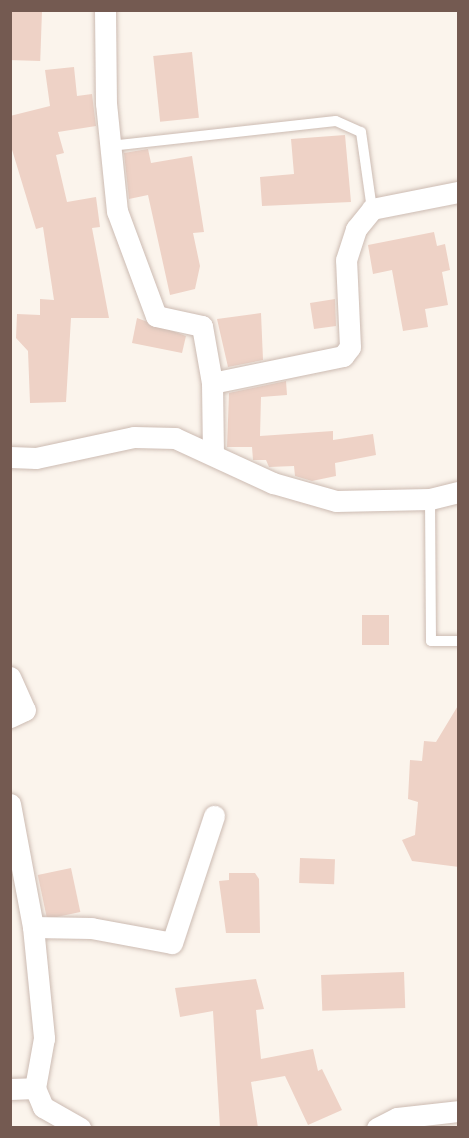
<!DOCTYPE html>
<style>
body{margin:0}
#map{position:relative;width:469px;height:1138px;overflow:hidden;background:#fbf4ec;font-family:"Golos Text",sans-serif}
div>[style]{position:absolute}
.building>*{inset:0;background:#eed2c6;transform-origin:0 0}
.roads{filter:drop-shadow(0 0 2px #ccbbb2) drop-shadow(0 0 2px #ccbbb2)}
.service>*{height:10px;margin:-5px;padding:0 5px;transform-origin:5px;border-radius:5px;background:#fff}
.minor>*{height:21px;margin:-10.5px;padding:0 10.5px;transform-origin:10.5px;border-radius:10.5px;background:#fff}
span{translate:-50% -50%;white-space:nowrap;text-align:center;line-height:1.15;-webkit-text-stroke:4.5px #fef8f2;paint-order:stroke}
.frame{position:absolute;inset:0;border:12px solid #745a51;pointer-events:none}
</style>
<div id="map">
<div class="building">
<div style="left:10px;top:10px;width:32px;height:50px;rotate:2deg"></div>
<div style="left:192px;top:52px;width:66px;height:39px;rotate:84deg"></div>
<div style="clip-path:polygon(74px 67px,77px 96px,92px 94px,96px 126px,58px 132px,64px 153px,56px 155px,67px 202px,96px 197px,100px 227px,92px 228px,109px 318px,71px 318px,66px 402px,30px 403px,28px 351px,16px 338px,17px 314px,40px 315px,40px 299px,54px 300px,43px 227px,36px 229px,10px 143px,10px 116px,50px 106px,45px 70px)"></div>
<div style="clip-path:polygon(345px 135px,351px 202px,262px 206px,260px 177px,294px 174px,291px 139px)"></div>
<div style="clip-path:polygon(148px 149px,151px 163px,192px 156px,204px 232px,193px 233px,200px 266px,195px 289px,170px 295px,148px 195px,129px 199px,124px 153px)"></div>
<div style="clip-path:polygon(434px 232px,437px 246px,445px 244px,450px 270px,442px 272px,448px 305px,425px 309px,428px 327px,403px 331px,392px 270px,373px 274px,368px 245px)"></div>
<div style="clip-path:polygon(335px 299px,336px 326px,314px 329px,310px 303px)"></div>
<div style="clip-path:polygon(261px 313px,263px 360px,228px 367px,217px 319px)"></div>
<div style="clip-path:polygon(137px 318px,186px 336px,182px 353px,132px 343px)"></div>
<div style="clip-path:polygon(286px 381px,287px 395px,261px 397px,260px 436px,333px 431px,333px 440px,373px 434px,376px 455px,335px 463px,336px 476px,312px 481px,295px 476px,294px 466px,269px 467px,266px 460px,253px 460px,252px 447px,227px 447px,229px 393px)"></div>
<div style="left:389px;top:615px;width:30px;height:27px;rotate:90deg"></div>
<div style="clip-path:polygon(459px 704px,459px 867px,412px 861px,402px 840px,415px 835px,418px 802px,408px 799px,410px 760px,422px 761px,424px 741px,436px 742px)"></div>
<div style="left:300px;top:858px;width:35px;height:25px;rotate:2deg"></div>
<div style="left:71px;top:868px;width:45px;height:34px;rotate:78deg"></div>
<div style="clip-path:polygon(229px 873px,255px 873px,259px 879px,260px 933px,226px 933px,219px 881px,229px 880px)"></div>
<div style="left:404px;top:972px;width:36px;height:83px;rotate:88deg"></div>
<div style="clip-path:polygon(256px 979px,264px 1009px,256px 1010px,261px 1059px,313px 1049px,318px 1071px,322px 1069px,342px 1110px,308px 1125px,285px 1076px,251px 1082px,258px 1128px,220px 1128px,213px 1011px,180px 1017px,175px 988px)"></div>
</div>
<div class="roads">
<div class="service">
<div style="left:110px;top:146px;width:227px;rotate:-6.3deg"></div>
<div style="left:336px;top:121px;width:27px;rotate:24deg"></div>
<div style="left:361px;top:132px;width:78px;rotate:81.9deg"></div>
<div style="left:430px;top:499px;width:142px;rotate:89.6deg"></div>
<div style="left:431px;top:641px;width:27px"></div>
</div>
<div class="minor">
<div style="left:105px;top:10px;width:93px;rotate:89.4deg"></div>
<div style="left:106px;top:103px;width:109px;rotate:84.2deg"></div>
<div style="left:117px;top:211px;width:112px;rotate:69.6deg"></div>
<div style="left:156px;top:316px;width:47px;rotate:12.3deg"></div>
<div style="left:202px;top:326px;width:58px;rotate:80deg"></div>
<div style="left:212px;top:383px;width:68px;rotate:89.2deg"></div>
<div style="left:212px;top:383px;width:134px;rotate:-11.6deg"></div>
<div style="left:343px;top:356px;width:11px;rotate:-52deg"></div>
<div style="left:350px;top:347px;width:87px;rotate:-92.6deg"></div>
<div style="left:346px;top:260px;width:33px;rotate:-72deg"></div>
<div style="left:356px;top:229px;width:26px;rotate:-51deg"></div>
<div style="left:372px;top:209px;width:88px;rotate:-11.2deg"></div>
<div style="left:10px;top:457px;width:26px;rotate:2deg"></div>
<div style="left:36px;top:458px;width:100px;rotate:-12.1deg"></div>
<div style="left:134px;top:437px;width:41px;rotate:1.4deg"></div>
<div style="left:175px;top:438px;width:108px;rotate:24.7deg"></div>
<div style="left:273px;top:483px;width:66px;rotate:15.9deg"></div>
<div style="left:336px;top:501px;width:94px;rotate:-1.2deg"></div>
<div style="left:430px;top:499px;width:29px;rotate:-14deg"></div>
<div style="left:10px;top:677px;width:36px;rotate:66deg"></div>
<div style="left:25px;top:710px;width:17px;rotate:155deg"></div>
<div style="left:10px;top:804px;width:125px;rotate:79.4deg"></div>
<div style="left:33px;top:927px;width:112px;rotate:84.3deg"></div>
<div style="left:44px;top:1038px;width:51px;rotate:100.2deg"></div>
<div style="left:35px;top:1088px;width:21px;rotate:67deg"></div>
<div style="left:43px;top:1107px;width:43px;rotate:29.6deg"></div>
<div style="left:33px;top:927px;width:58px;rotate:1deg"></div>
<div style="left:91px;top:928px;width:82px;rotate:10.5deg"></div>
<div style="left:172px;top:943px;width:134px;rotate:-71.7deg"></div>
<div style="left:10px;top:1089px;width:25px;rotate:-2deg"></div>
<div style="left:377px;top:1128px;width:22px;rotate:-27deg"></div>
<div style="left:397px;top:1118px;width:61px;rotate:-6.5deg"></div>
</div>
</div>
<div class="frame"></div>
</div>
